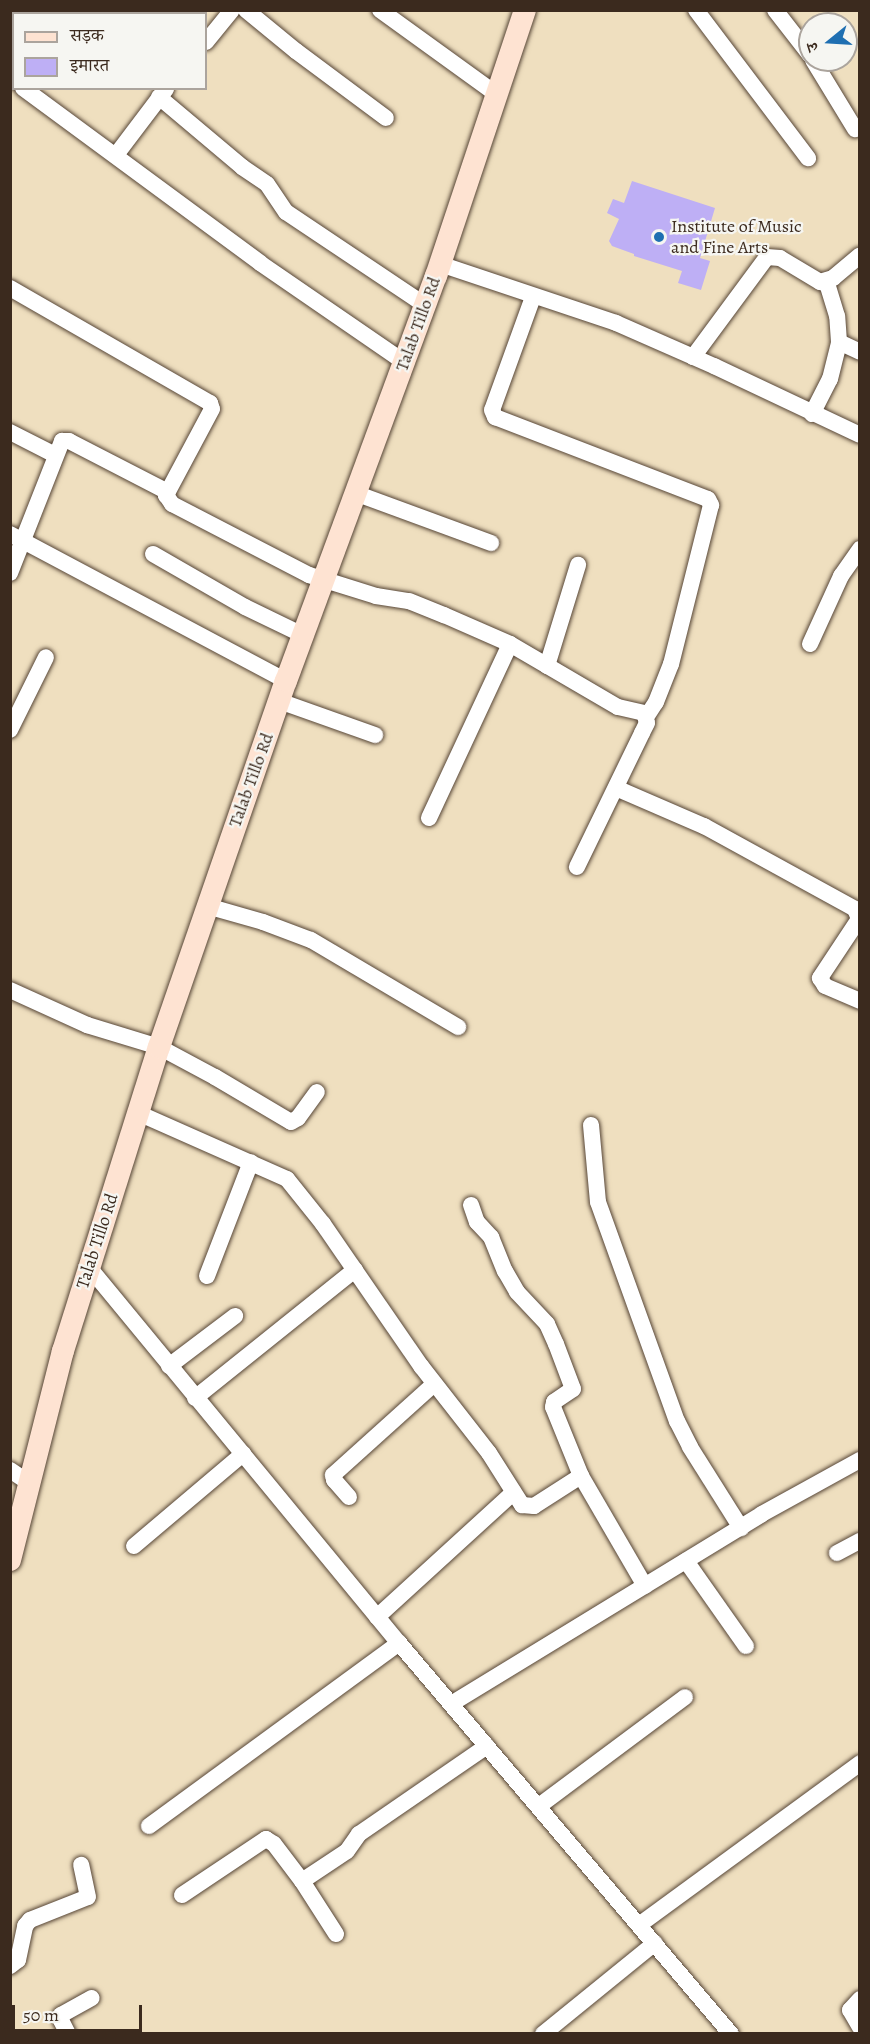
<!DOCTYPE html>
<meta charset="utf-8">
<style>
body{margin:0}
#map{position:relative;width:870px;height:2044px;overflow:hidden;background:#efdfbf;font-family:Alegreya,"Noto Serif Devanagari",serif}
div>[style]{position:absolute}
.building>*{inset:0;background:#beaff5}
.roads{filter:drop-shadow(0 0 2px #564536) drop-shadow(0 0 2px #564536)}
.street>*{height:16px;margin:-8px;padding:0 8px;transform-origin:8px;border-radius:8px;background:#fff}
.secondary>*{height:22px;margin:-11px;padding:0 11px;transform-origin:11px;border-radius:11px;background:#fee3d2}
.dots>*{width:16px;height:16px;translate:-50% -50%;box-sizing:border-box;border:3px solid #f6f6f2;border-radius:50%}
span{translate:-50% -50%;white-space:nowrap;text-align:center;line-height:1.15;-webkit-text-stroke:4.5px #f6f6f2;paint-order:stroke}
.poi-label{font-size:18px;color:#3b2a1e}
.left{translate:0 -50%;text-align:left}
.street-label{font-size:18px;color:#3b2a1e}
.frame{position:absolute;inset:0;border:12px solid #3b2a1e;pointer-events:none}
.legend{position:absolute;left:12px;top:12px;width:195px;height:78px;box-sizing:border-box;background:#f6f6f2;border:2px solid #aba49d;margin:0;padding:8px 10px;list-style:none;font-size:18px;color:#3b2a1e}
.legend li{display:flex;align-items:center;gap:12px;height:30px}
.legend b{width:30px;border:2px solid #aba49d}
.north{position:absolute;left:798px;top:12px;width:60px;height:60px;box-sizing:border-box;background:#f6f6f2;border:2px solid #aba49d;border-radius:50%;rotate:252deg;font-size:16px;font-weight:700;line-height:24px;text-align:center;color:#3b2a1e}
.north::after{content:'';display:block;margin:auto;width:21px;height:27px;background:#1f6fb2;clip-path:polygon(50% 0,100% 100%,50% 72%,0 100%)}
.scale{position:absolute;left:12px;top:2005px;width:130px;height:27px;box-sizing:border-box;border:3px solid #3b2a1e;border-top:0;padding-left:8px;font-size:18px;line-height:21px;white-space:nowrap;color:#3b2a1e;-webkit-text-stroke:4px #f6f6f2;paint-order:stroke}
</style>
<div id="map">
<div class="building">
<div style="clip-path:polygon(632px 181px,715px 208px,700px 258px,710px 261px,701px 290px,678px 283px,682px 271px,634px 256px,634px 254px,612px 246px,609px 241px,619px 219px,607px 213px,613px 199px,624px 203px)"></div>
</div>
<div class="roads">
<div class="street">
<div style="left:102px;top:10px;width:5px;rotate:53deg"></div>
<div style="left:175px;top:10px;width:5px;rotate:53deg"></div>
<div style="left:246px;top:10px;width:65px;rotate:39.4deg"></div>
<div style="left:296px;top:51px;width:112px;rotate:36.7deg"></div>
<div style="left:380px;top:10px;width:143px;rotate:35.9deg"></div>
<div style="left:696px;top:10px;width:186px;rotate:52.9deg"></div>
<div style="left:775px;top:10px;width:57px;rotate:52.1deg"></div>
<div style="left:206px;top:42px;width:41px;rotate:-50.9deg"></div>
<div style="left:813px;top:60px;width:81px;rotate:58.7deg"></div>
<div style="left:10px;top:79px;width:4px;rotate:27deg"></div>
<div style="left:23px;top:88px;width:295px;rotate:36.4deg"></div>
<div style="left:260px;top:263px;width:175px;rotate:34.5deg"></div>
<div style="left:159px;top:97px;width:109px;rotate:40.1deg"></div>
<div style="left:242px;top:167px;width:30px;rotate:34deg"></div>
<div style="left:267px;top:184px;width:34px;rotate:56deg"></div>
<div style="left:286px;top:212px;width:167px;rotate:33.8deg"></div>
<div style="left:116px;top:155px;width:83px;rotate:-52.9deg"></div>
<div style="left:440px;top:264px;width:186px;rotate:18.5deg"></div>
<div style="left:616px;top:323px;width:107px;rotate:23.7deg"></div>
<div style="left:714px;top:366px;width:161px;rotate:25.3deg"></div>
<div style="left:10px;top:288px;width:231px;rotate:29.9deg"></div>
<div style="left:210px;top:403px;width:6px;rotate:72deg"></div>
<div style="left:212px;top:409px;width:98px;rotate:118.1deg"></div>
<div style="left:166px;top:495px;width:11px;rotate:56deg"></div>
<div style="left:172px;top:504px;width:154px;rotate:27.4deg"></div>
<div style="left:309px;top:575px;width:70px;rotate:17.4deg"></div>
<div style="left:376px;top:596px;width:33px;rotate:9deg"></div>
<div style="left:409px;top:601px;width:38px;rotate:22deg"></div>
<div style="left:444px;top:615px;width:72px;rotate:23.7deg"></div>
<div style="left:510px;top:644px;width:125px;rotate:30.3deg"></div>
<div style="left:618px;top:707px;width:27px;rotate:13deg"></div>
<div style="left:644px;top:713px;width:10px;rotate:73deg"></div>
<div style="left:647px;top:723px;width:11px;rotate:117deg"></div>
<div style="left:642px;top:733px;width:149px;rotate:115.9deg"></div>
<div style="left:533px;top:297px;width:120px;rotate:109.9deg"></div>
<div style="left:492px;top:410px;width:8px;rotate:67deg"></div>
<div style="left:495px;top:417px;width:228px;rotate:21.1deg"></div>
<div style="left:708px;top:499px;width:7px;rotate:63deg"></div>
<div style="left:711px;top:505px;width:164px;rotate:104.1deg"></div>
<div style="left:671px;top:664px;width:41px;rotate:111.5deg"></div>
<div style="left:656px;top:702px;width:17px;rotate:123deg"></div>
<div style="left:839px;top:342px;width:23px;rotate:25deg"></div>
<div style="left:693px;top:357px;width:124px;rotate:-53.5deg"></div>
<div style="left:767px;top:257px;width:13px;rotate:4deg"></div>
<div style="left:780px;top:258px;width:47px;rotate:31deg"></div>
<div style="left:820px;top:282px;width:14px;rotate:-17deg"></div>
<div style="left:833px;top:278px;width:35px;rotate:-40deg"></div>
<div style="left:812px;top:414px;width:39px;rotate:-63deg"></div>
<div style="left:830px;top:379px;width:38px;rotate:-76deg"></div>
<div style="left:839px;top:342px;width:26px;rotate:-94deg"></div>
<div style="left:837px;top:316px;width:37px;rotate:-107deg"></div>
<div style="left:10px;top:432px;width:51px;rotate:27.1deg"></div>
<div style="left:355px;top:493px;width:145px;rotate:20.2deg"></div>
<div style="left:10px;top:534px;width:313px;rotate:28deg"></div>
<div style="left:153px;top:554px;width:106px;rotate:29.9deg"></div>
<div style="left:245px;top:607px;width:64px;rotate:25.8deg"></div>
<div style="left:10px;top:573px;width:142px;rotate:-68.5deg"></div>
<div style="left:62px;top:441px;width:7px"></div>
<div style="left:69px;top:441px;width:111px;rotate:27.3deg"></div>
<div style="left:810px;top:644px;width:75px;rotate:-65.5deg"></div>
<div style="left:841px;top:576px;width:33px;rotate:-55deg"></div>
<div style="left:547px;top:666px;width:106px;rotate:-72.9deg"></div>
<div style="left:279px;top:701px;width:102px;rotate:19.5deg"></div>
<div style="left:10px;top:730px;width:81px;rotate:-63.7deg"></div>
<div style="left:616px;top:788px;width:96px;rotate:23.4deg"></div>
<div style="left:704px;top:826px;width:172px;rotate:28.8deg"></div>
<div style="left:855px;top:909px;width:11px;rotate:68deg"></div>
<div style="left:859px;top:919px;width:71px;rotate:123.5deg"></div>
<div style="left:820px;top:978px;width:9px;rotate:58deg"></div>
<div style="left:825px;top:986px;width:38px;rotate:23deg"></div>
<div style="left:429px;top:818px;width:192px;rotate:-65deg"></div>
<div style="left:207px;top:906px;width:58px;rotate:15.9deg"></div>
<div style="left:263px;top:922px;width:51px;rotate:20.6deg"></div>
<div style="left:311px;top:940px;width:171px;rotate:30.6deg"></div>
<div style="left:10px;top:990px;width:85px;rotate:24.4deg"></div>
<div style="left:87px;top:1025px;width:75px;rotate:17deg"></div>
<div style="left:159px;top:1047px;width:64px;rotate:28.2deg"></div>
<div style="left:215px;top:1077px;width:88px;rotate:30.6deg"></div>
<div style="left:291px;top:1122px;width:8px;rotate:-30deg"></div>
<div style="left:298px;top:1118px;width:32px;rotate:-54deg"></div>
<div style="left:138px;top:1113px;width:163px;rotate:23.9deg"></div>
<div style="left:287px;top:1179px;width:58px;rotate:51.3deg"></div>
<div style="left:323px;top:1224px;width:173px;rotate:55.4deg"></div>
<div style="left:421px;top:1366px;width:110px;rotate:52deg"></div>
<div style="left:489px;top:1453px;width:62px;rotate:57.6deg"></div>
<div style="left:522px;top:1505px;width:12px;rotate:5deg"></div>
<div style="left:534px;top:1506px;width:56px;rotate:-32.6deg"></div>
<div style="left:581px;top:1476px;width:127px;rotate:59.8deg"></div>
<div style="left:591px;top:1125px;width:77px;rotate:84.8deg"></div>
<div style="left:598px;top:1202px;width:233px;rotate:70.2deg"></div>
<div style="left:677px;top:1421px;width:29px;rotate:63deg"></div>
<div style="left:690px;top:1447px;width:96px;rotate:57.8deg"></div>
<div style="left:471px;top:1205px;width:18px;rotate:71deg"></div>
<div style="left:477px;top:1222px;width:21px;rotate:47deg"></div>
<div style="left:491px;top:1237px;width:37px;rotate:68deg"></div>
<div style="left:505px;top:1271px;width:24px;rotate:60deg"></div>
<div style="left:517px;top:1292px;width:44px;rotate:46.8deg"></div>
<div style="left:547px;top:1324px;width:22px;rotate:66deg"></div>
<div style="left:556px;top:1344px;width:48px;rotate:69.3deg"></div>
<div style="left:573px;top:1389px;width:23px;rotate:146deg"></div>
<div style="left:554px;top:1402px;width:5px;rotate:101deg"></div>
<div style="left:553px;top:1407px;width:74px;rotate:67.9deg"></div>
<div style="left:88px;top:1266px;width:489px;rotate:50.5deg"></div>
<div style="left:399px;top:1643px;width:513px;rotate:49.67deg"></div>
<div style="left:207px;top:1276px;width:122px;rotate:-68.9deg"></div>
<div style="left:169px;top:1366px;width:83px;rotate:-37.1deg"></div>
<div style="left:195px;top:1398px;width:205px;rotate:-38.7deg"></div>
<div style="left:10px;top:1470px;width:23px;rotate:34deg"></div>
<div style="left:349px;top:1497px;width:23px;rotate:-131deg"></div>
<div style="left:334px;top:1480px;width:5px;rotate:-101deg"></div>
<div style="left:333px;top:1475px;width:136px;rotate:-42deg"></div>
<div style="left:134px;top:1546px;width:143px;rotate:-40.2deg"></div>
<div style="left:837px;top:1553px;width:26px;rotate:-28deg"></div>
<div style="left:686px;top:1561px;width:104px;rotate:54.8deg"></div>
<div style="left:377px;top:1617px;width:185px;rotate:-42.4deg"></div>
<div style="left:451px;top:1704px;width:364px;rotate:-31.4deg"></div>
<div style="left:762px;top:1514px;width:112px;rotate:-28.9deg"></div>
<div style="left:539px;top:1806px;width:182px;rotate:-36.7deg"></div>
<div style="left:149px;top:1826px;width:310px;rotate:-36.2deg"></div>
<div style="left:302px;top:1881px;width:63px;rotate:57.3deg"></div>
<div style="left:182px;top:1895px;width:101px;rotate:-33.7deg"></div>
<div style="left:266px;top:1839px;width:9px;rotate:32deg"></div>
<div style="left:274px;top:1844px;width:46px;rotate:52.9deg"></div>
<div style="left:302px;top:1881px;width:54px;rotate:-33.7deg"></div>
<div style="left:347px;top:1851px;width:21px;rotate:-55deg"></div>
<div style="left:359px;top:1834px;width:155px;rotate:-34.5deg"></div>
<div style="left:639px;top:1925px;width:274px;rotate:-36.2deg"></div>
<div style="left:10px;top:1966px;width:10px;rotate:-37deg"></div>
<div style="left:18px;top:1960px;width:35px;rotate:-78deg"></div>
<div style="left:25px;top:1926px;width:8px;rotate:-50deg"></div>
<div style="left:30px;top:1920px;width:62px;rotate:-21.6deg"></div>
<div style="left:88px;top:1897px;width:33px;rotate:-102deg"></div>
<div style="left:860px;top:1999px;width:15px;rotate:132deg"></div>
<div style="left:850px;top:2010px;width:20px;rotate:60deg"></div>
<div style="left:68px;top:2034px;width:16px;rotate:-117deg"></div>
<div style="left:61px;top:2020px;width:5px;rotate:-90deg"></div>
<div style="left:61px;top:2015px;width:35px;rotate:-29deg"></div>
<div style="left:543px;top:2034px;width:144px;rotate:-39.1deg"></div>
</div>
<div class="secondary">
<div style="left:10px;top:1560px;width:216px;rotate:-75.8deg"></div>
<div style="left:63px;top:1351px;width:319px;rotate:-72.5deg"></div>
<div style="left:159px;top:1047px;width:387px;rotate:-70.9deg"></div>
<div style="left:286px;top:681px;width:432px;rotate:-69.7deg"></div>
<div style="left:436px;top:276px;width:280px;rotate:-71.5deg"></div>
</div>
</div>
<div class="dots">
<div style="left:659px;top:237px;background:#1f6fb2"></div>
</div>
<div class="poi-label">
<span class="left" style="left:671px;top:237px">Institute of Music<br>and Fine Arts</span>
</div>
<div class="street-label">
<span style="left:418px;top:324px;rotate:-70deg">Talab Tillo Rd</span>
<span style="left:251px;top:780px;rotate:-70deg">Talab Tillo Rd</span>
<span style="left:97px;top:1241px;rotate:-72deg">Talab Tillo Rd</span>
</div>
<div class="frame"></div>
<ul class="legend">
<li><b style="height:8px;background:#fee3d2"></b>सड़क</li>
<li><b style="height:16px;background:#beaff5"></b>इमारत</li>
</ul>
<div class="north">उ</div>
<div class="scale">50 m</div>
</div>
